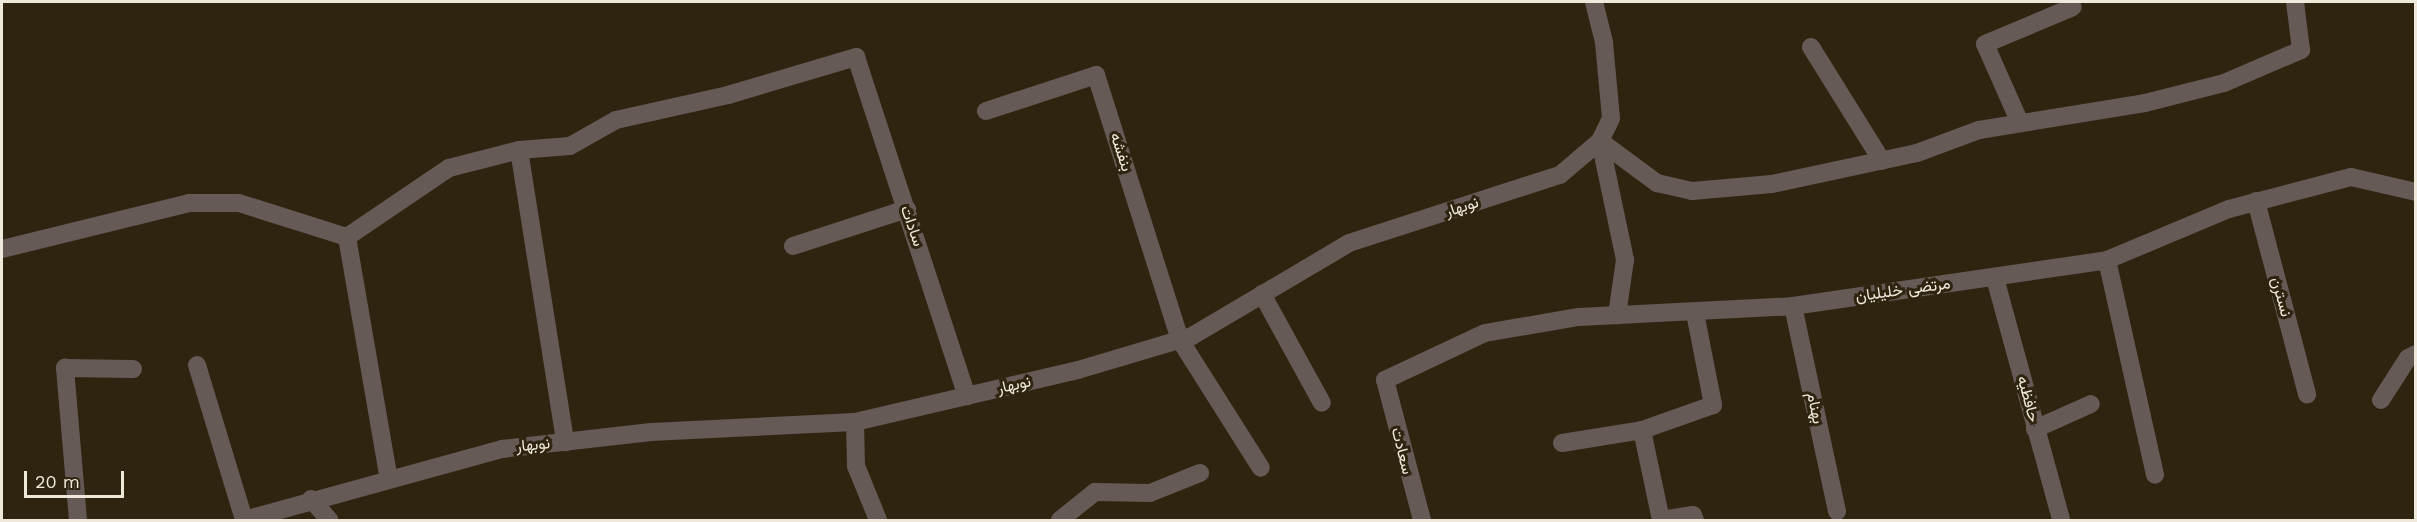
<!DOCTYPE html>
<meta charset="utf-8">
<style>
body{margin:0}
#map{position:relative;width:2417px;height:522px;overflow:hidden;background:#2e240f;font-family:"Work Sans",Vazirmatn,sans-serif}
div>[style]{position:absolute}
.street>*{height:18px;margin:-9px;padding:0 9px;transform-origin:9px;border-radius:9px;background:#655a55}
span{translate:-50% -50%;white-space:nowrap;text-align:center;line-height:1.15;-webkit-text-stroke:6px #2e240f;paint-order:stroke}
.street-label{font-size:16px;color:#efe9dc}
.frame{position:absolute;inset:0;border:3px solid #efe9dc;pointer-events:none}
.scale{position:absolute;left:24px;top:471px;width:100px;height:27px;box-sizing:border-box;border:3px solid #efe9dc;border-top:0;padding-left:8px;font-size:18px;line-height:21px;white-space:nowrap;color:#efe9dc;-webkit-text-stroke:4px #2e240f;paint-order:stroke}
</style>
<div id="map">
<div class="street">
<div style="left:1811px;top:47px;width:134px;rotate:58.1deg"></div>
<div style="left:986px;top:111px;width:116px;rotate:-18.1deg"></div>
<div style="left:1096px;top:75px;width:278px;rotate:72.4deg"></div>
<div style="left:1180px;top:340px;width:151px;rotate:57.7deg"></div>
<div style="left:2020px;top:123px;width:86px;rotate:-113.9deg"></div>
<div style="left:1985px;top:44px;width:95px;rotate:-22.8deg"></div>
<div style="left:1600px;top:141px;width:71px;rotate:36.4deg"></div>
<div style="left:1657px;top:183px;width:36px;rotate:13deg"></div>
<div style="left:1692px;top:191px;width:80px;rotate:-5deg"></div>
<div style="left:1772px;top:184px;width:148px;rotate:-12.1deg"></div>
<div style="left:1917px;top:153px;width:66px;rotate:-20.4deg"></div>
<div style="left:1979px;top:130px;width:168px;rotate:-9.2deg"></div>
<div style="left:2145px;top:103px;width:81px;rotate:-14.2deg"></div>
<div style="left:2224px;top:83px;width:84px;rotate:-23.2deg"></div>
<div style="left:2301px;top:50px;width:48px;rotate:-97.1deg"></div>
<div style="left:1600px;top:141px;width:122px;rotate:78.1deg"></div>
<div style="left:1625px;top:260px;width:56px;rotate:98.3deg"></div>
<div style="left:519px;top:150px;width:296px;rotate:81deg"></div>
<div style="left:2256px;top:201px;width:200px;rotate:75.2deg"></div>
<div style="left:347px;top:237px;width:246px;rotate:80.2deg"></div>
<div style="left:793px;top:246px;width:120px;rotate:-18deg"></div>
<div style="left:2px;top:249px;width:193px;rotate:-13.8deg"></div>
<div style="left:189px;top:203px;width:50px"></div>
<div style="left:239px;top:203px;width:113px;rotate:17.5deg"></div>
<div style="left:347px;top:237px;width:123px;rotate:-34.1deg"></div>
<div style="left:449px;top:168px;width:72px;rotate:-14.4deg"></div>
<div style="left:519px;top:150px;width:51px;rotate:-4.5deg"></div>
<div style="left:570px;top:146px;width:53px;rotate:-29.5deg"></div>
<div style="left:616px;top:120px;width:115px;rotate:-12.6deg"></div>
<div style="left:728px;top:95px;width:134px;rotate:-16.5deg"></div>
<div style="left:856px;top:57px;width:357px;rotate:71.9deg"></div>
<div style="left:2107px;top:260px;width:220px;rotate:77.4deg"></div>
<div style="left:1995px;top:278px;width:251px;rotate:74.7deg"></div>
<div style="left:1262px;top:294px;width:124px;rotate:61.2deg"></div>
<div style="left:1793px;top:306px;width:210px;rotate:77.9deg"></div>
<div style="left:1695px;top:313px;width:94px;rotate:78.9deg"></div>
<div style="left:1713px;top:405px;width:75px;rotate:160.6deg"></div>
<div style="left:1642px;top:430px;width:92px;rotate:78.1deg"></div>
<div style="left:1661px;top:520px;width:32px;rotate:-9deg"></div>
<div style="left:1693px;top:515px;width:5px;rotate:68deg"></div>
<div style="left:197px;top:365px;width:162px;rotate:73.1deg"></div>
<div style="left:2381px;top:400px;width:50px;rotate:-57.3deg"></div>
<div style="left:2408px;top:358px;width:9px;rotate:-27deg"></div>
<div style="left:855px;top:422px;width:44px;rotate:88.7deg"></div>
<div style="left:856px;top:466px;width:58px;rotate:67.8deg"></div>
<div style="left:2035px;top:429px;width:61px;rotate:-24.1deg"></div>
<div style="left:1562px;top:443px;width:81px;rotate:-9.2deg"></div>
<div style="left:311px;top:499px;width:28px;rotate:49deg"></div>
<div style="left:78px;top:520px;width:153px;rotate:-94.9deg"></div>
<div style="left:65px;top:368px;width:68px;rotate:0.8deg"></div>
<div style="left:244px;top:520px;width:268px;rotate:-15.4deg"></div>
<div style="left:502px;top:449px;width:150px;rotate:-6.5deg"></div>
<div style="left:651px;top:432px;width:204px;rotate:-2.8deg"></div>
<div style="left:855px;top:422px;width:229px;rotate:-13.1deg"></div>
<div style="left:1078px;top:370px;width:119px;rotate:-16.6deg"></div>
<div style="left:1192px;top:336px;width:182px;rotate:-30.6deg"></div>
<div style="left:1349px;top:243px;width:222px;rotate:-17.9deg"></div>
<div style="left:1560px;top:175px;width:52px;rotate:-40.4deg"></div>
<div style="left:1600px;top:141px;width:25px;rotate:-64deg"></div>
<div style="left:1611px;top:118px;width:76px;rotate:-95.3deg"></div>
<div style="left:1604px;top:42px;width:41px;rotate:-104deg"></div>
<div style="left:1060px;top:520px;width:45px;rotate:-38.7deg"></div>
<div style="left:1095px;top:492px;width:55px;rotate:1deg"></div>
<div style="left:1150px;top:493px;width:54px;rotate:-21.8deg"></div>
<div style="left:1422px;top:520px;width:145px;rotate:-104.8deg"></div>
<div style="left:1385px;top:380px;width:110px;rotate:-25.2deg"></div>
<div style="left:1485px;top:333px;width:95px;rotate:-9.7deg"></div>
<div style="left:1579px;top:317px;width:214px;rotate:-2.9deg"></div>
<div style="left:1793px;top:306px;width:317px;rotate:-8.3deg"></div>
<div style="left:2107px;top:260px;width:132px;rotate:-22.7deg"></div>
<div style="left:2229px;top:209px;width:126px;rotate:-14.7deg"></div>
<div style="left:2351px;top:177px;width:67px;rotate:13deg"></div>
</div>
<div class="street-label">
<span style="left:1121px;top:152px;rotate:72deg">بنفشه</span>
<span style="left:1462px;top:207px;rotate:-18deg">نوبهار</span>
<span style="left:912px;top:226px;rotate:71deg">سادات</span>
<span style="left:1903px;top:290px;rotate:-8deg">مرتضی خلیلیان</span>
<span style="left:2281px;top:297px;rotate:75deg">نسترن</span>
<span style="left:1014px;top:385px;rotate:-13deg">نوبهار</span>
<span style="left:2028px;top:399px;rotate:75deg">حافظیه</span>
<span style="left:1815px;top:408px;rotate:78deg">بهنام</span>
<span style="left:533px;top:445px;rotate:-6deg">نوبهار</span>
<span style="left:1402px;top:451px;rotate:76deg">سعادت</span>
</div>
<div class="frame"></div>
<div class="scale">20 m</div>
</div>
